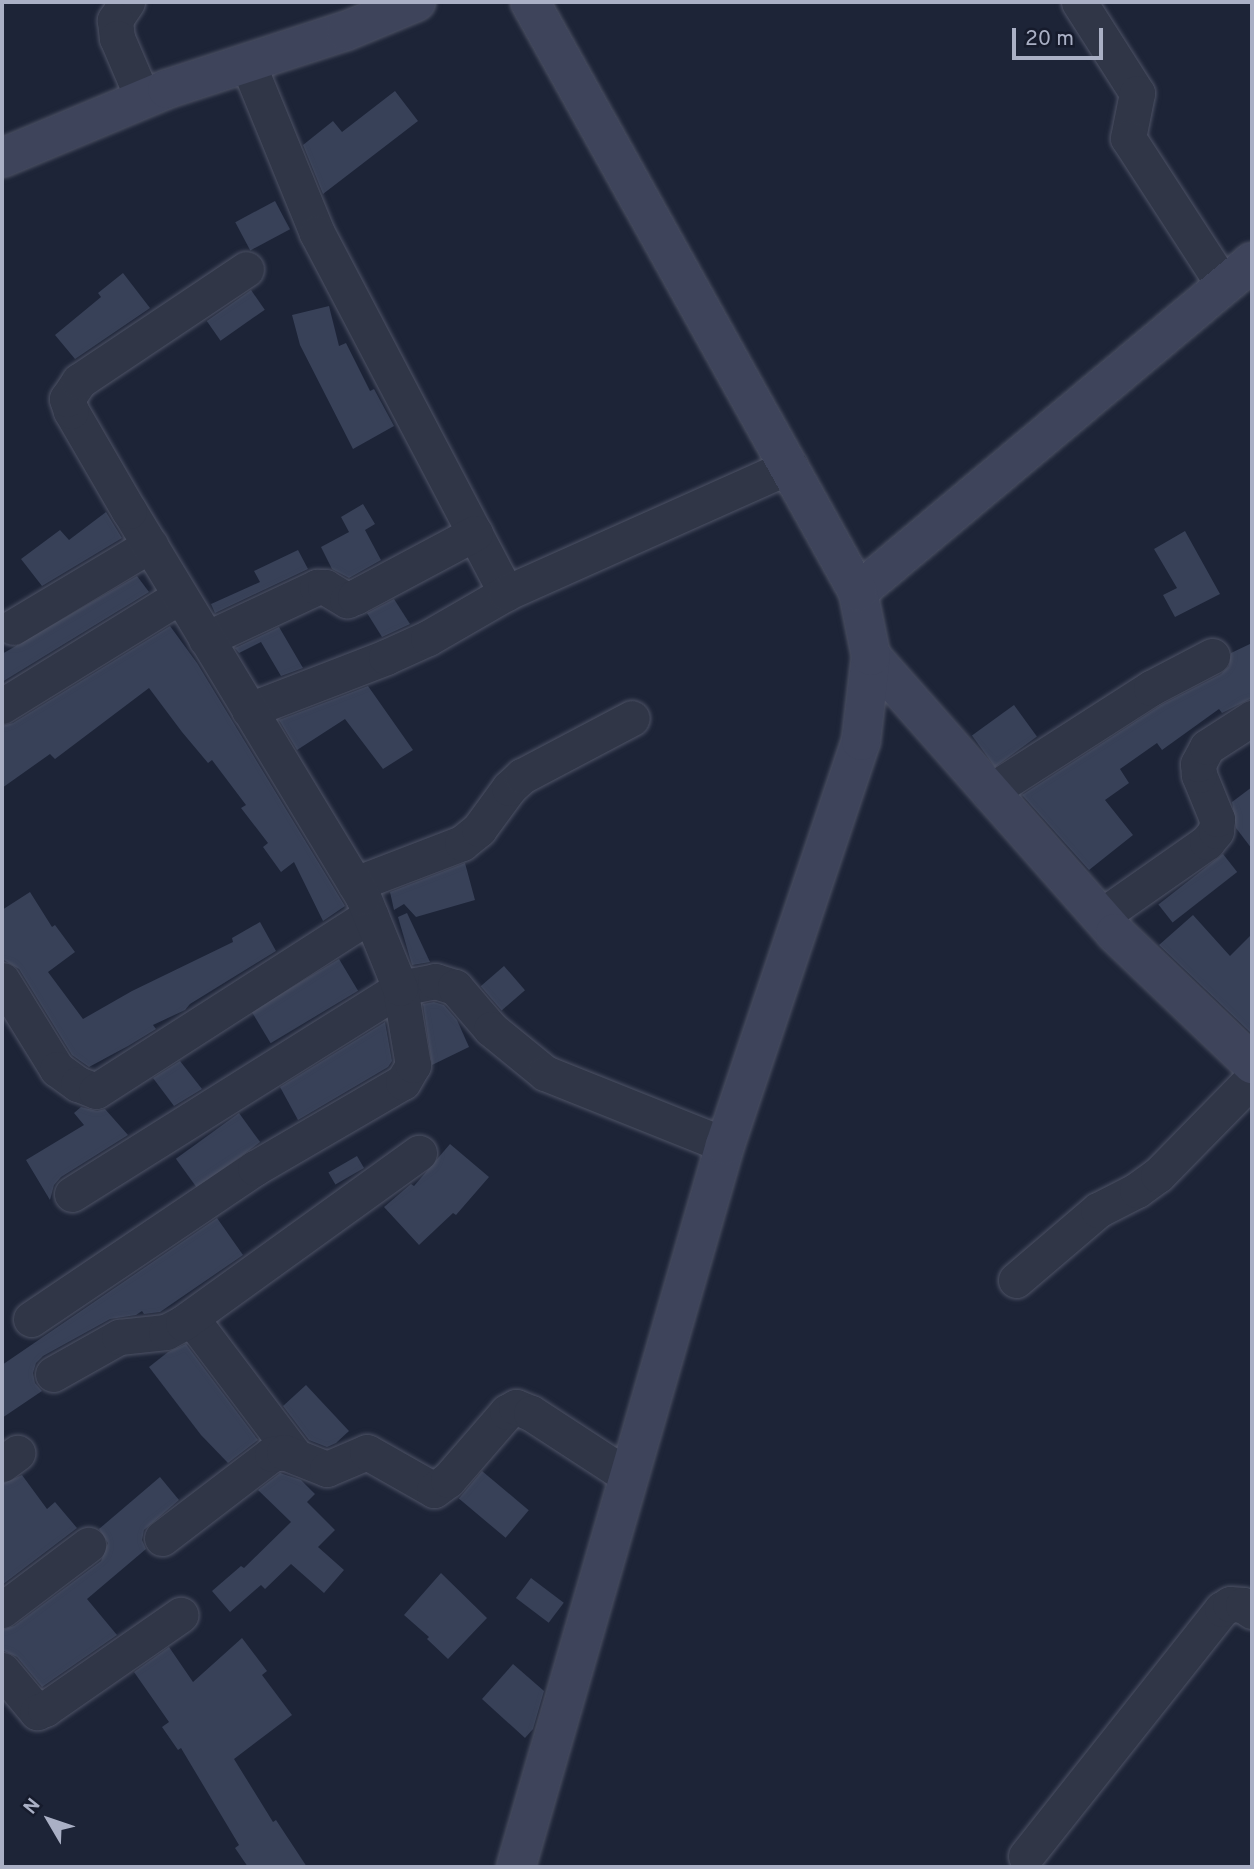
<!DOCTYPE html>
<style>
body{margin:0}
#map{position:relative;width:1254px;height:1869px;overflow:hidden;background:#1d2437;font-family:Overpass,sans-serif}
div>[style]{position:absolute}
.building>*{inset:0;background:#384158;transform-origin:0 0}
.roads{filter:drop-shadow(0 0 2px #4e5366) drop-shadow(0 0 2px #4e5366)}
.street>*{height:35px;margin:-17.5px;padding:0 17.5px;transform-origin:17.5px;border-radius:17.5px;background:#303647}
.secondary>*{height:38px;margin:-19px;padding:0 19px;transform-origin:19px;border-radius:19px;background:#3e445b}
span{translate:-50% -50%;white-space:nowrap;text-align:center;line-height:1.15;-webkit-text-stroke:5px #161b2c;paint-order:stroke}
.frame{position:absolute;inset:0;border:4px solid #aab0c5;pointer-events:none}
.north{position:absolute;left:14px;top:1785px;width:70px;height:70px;-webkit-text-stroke:5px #161b2c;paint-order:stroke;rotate:309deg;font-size:19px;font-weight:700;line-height:28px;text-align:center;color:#aab0c5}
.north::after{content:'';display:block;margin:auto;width:24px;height:32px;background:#aab0c5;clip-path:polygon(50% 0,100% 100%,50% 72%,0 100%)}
.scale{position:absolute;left:1012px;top:28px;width:91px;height:32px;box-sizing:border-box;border:4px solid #aab0c5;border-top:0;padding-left:9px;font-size:21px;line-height:24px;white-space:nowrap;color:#aab0c5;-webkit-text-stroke:5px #161b2c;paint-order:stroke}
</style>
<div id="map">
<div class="building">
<div style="clip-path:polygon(395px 91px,418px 121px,323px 194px,303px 145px,333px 121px,342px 132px)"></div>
<div style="left:275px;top:201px;width:32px;height:45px;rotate:62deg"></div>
<div style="clip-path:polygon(123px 273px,150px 308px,75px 359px,55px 335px,101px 297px,98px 293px)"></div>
<div style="left:251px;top:290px;width:24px;height:54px;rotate:55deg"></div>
<div style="clip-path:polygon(329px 306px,339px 346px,346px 343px,370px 391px,374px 389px,394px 426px,353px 449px,300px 345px,292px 315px)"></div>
<div style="clip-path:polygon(363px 504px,375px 524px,365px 530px,381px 560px,349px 578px,332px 569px,321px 547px,349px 532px,341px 517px)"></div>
<div style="clip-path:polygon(106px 512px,122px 538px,42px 586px,21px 559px,60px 530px,69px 540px)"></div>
<div style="clip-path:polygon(1185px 531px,1220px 594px,1175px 617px,1163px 595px,1177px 588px,1154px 549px)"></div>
<div style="clip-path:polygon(298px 550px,308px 569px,215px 613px,211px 604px,260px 582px,254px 571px)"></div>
<div style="clip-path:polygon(137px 576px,149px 592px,2px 682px,2px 654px)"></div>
<div style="clip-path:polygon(394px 599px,410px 624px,382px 637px,367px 613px)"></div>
<div style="clip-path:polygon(170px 626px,197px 663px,345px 906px,323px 921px,294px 862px,281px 872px,263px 847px,268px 843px,241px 808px,246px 805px,212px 760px,208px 763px,182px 732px,149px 688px,55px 759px,50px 754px,2px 788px,2px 726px,13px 723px)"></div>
<div style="clip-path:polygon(279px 627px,303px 668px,281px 676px,261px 642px,239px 653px,235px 648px)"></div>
<div style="clip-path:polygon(1252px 643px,1252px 698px,1222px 713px,1219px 709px,1162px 750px,1157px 743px,1120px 769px,1129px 783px,1105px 800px,1133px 835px,1089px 870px,1022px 795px,1161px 705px,1221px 674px,1229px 666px,1231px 653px)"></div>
<div style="clip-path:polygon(368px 686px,413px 750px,383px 769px,345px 719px,297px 750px,279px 720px)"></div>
<div style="left:1014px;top:705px;width:39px;height:52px;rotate:54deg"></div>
<div style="clip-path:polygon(1252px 787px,1252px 849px,1236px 828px,1232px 802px)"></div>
<div style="left:1223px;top:854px;width:23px;height:82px;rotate:52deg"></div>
<div style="clip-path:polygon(465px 863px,475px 900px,416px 917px,404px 904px,394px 910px,390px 892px)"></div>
<div style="clip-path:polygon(30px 892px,52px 927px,55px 925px,75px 952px,48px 972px,83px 1019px,132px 991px,233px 942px,232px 938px,260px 922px,276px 951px,190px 1004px,185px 1010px,153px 1025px,156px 1029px,128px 1046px,89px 1067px,72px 1055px,19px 969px,2px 959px,2px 910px)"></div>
<div style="clip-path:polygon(407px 913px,430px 962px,412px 965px,398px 917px)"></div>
<div style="clip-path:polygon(1193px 915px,1230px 956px,1252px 934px,1252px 1034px,1159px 945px)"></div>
<div style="left:339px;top:959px;width:37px;height:102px;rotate:59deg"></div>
<div style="left:504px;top:966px;width:32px;height:31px;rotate:49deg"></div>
<div style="clip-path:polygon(434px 1002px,444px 1005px,457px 1020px,469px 1047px,432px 1065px,423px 1004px)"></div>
<div style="clip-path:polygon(385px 1022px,392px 1061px,388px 1067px,298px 1120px,280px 1087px)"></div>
<div style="clip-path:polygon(180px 1061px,202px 1089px,174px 1106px,153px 1078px)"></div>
<div style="clip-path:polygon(81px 1107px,97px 1111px,105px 1109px,128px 1135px,61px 1177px,54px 1185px,50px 1200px,26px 1160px,84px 1125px,74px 1113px)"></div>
<div style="left:239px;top:1113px;width:36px;height:78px;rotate:54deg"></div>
<div style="clip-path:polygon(450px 1144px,489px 1177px,456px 1215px,453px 1213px,419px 1245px,384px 1207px,411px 1184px,414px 1186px)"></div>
<div style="left:357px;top:1156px;width:14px;height:33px;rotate:60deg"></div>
<div style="clip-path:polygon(217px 1218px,243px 1255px,160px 1312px,144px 1314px,142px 1311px,136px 1315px,110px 1319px,43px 1356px,36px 1363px,33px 1373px,35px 1383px,42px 1391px,2px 1418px,2px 1365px)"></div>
<div style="clip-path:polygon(186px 1344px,258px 1440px,228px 1463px,201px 1435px,149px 1367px,168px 1352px)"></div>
<div style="clip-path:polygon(306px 1385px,349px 1431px,336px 1443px,327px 1447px,309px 1440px,283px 1406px)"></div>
<div style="left:482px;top:1471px;width:61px;height:36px;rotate:40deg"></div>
<div style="clip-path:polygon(280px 1473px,301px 1480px,315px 1494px,307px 1502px,335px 1530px,318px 1547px,344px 1570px,324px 1593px,291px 1564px,265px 1589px,261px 1585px,230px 1612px,212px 1591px,241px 1566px,244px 1568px,291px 1522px,258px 1490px)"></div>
<div style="clip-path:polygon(22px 1475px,47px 1509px,55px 1502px,77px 1528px,2px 1585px,2px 1484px)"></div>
<div style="clip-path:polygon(160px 1477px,179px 1500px,144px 1530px,142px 1540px,146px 1549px,87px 1599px,117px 1635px,42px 1687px,17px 1657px,2px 1650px,2px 1630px,14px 1626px,101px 1561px,108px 1543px,99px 1529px)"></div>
<div style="clip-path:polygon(441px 1573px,487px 1618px,448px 1659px,427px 1639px,429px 1637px,404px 1615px)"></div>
<div style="left:531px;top:1578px;width:41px;height:25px;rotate:37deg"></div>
<div style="clip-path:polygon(242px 1638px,267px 1671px,262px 1675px,292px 1715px,234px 1759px,273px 1822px,276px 1820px,307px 1867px,248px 1867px,235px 1848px,239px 1845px,181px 1748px,178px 1750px,162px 1727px,169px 1722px,134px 1672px,169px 1647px,193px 1682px)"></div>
<div style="clip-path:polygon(513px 1664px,544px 1691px,533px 1729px,525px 1738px,482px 1699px)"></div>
</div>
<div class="roads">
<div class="street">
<div style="left:127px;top:2px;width:22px;rotate:124deg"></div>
<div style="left:115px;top:20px;width:18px;rotate:84deg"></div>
<div style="left:117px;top:38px;width:66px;rotate:66.9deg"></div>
<div style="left:1079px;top:2px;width:108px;rotate:57.5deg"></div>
<div style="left:1137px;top:93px;width:46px;rotate:101.3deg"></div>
<div style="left:1128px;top:138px;width:176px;rotate:57deg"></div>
<div style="left:248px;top:64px;width:183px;rotate:67.8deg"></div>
<div style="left:317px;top:233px;width:407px;rotate:62.3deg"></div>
<div style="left:13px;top:627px;width:160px;rotate:-30.9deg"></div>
<div style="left:206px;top:639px;width:123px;rotate:-25.1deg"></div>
<div style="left:317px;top:587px;width:8px"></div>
<div style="left:325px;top:587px;width:26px;rotate:31deg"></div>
<div style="left:347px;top:600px;width:9px;rotate:-21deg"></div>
<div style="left:355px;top:597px;width:136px;rotate:-28.1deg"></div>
<div style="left:2px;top:706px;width:209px;rotate:-31.7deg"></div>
<div style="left:249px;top:710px;width:147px;rotate:-21.1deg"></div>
<div style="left:386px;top:657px;width:46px;rotate:-24.3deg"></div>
<div style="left:428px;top:638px;width:90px;rotate:-30deg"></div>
<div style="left:506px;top:593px;width:311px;rotate:-24.1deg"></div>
<div style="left:989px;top:792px;width:193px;rotate:-32.7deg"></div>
<div style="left:1151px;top:688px;width:69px;rotate:-27.7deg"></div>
<div style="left:355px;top:884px;width:115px;rotate:-21deg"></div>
<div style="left:462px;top:843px;width:22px;rotate:-39deg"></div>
<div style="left:479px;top:829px;width:51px;rotate:-53.8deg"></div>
<div style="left:509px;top:788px;width:18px;rotate:-43deg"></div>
<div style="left:522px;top:776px;width:124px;rotate:-27.8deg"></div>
<div style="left:1100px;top:917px;width:131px;rotate:-35deg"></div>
<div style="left:1207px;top:842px;width:14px;rotate:-51deg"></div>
<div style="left:1216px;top:831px;width:12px;rotate:-85deg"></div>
<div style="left:1217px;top:819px;width:48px;rotate:-112.2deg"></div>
<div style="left:1199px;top:775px;width:11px;rotate:-95deg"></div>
<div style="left:1198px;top:764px;width:19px;rotate:-62deg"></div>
<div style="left:1207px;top:747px;width:54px;rotate:-32.8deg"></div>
<div style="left:2px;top:980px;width:105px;rotate:58.3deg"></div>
<div style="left:57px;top:1069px;width:26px;rotate:36deg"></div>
<div style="left:78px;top:1084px;width:19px;rotate:21deg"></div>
<div style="left:96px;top:1091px;width:326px;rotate:-32.7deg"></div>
<div style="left:72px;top:1194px;width:387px;rotate:-32.1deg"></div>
<div style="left:400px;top:988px;width:36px;rotate:-11deg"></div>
<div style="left:435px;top:981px;width:21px;rotate:17deg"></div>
<div style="left:455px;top:987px;width:55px;rotate:49.4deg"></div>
<div style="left:491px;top:1029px;width:70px;rotate:39.2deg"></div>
<div style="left:545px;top:1073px;width:194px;rotate:21.8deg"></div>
<div style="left:1016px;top:1280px;width:108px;rotate:-40.5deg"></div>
<div style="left:1098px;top:1210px;width:44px;rotate:-27.1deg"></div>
<div style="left:1137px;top:1190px;width:26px;rotate:-36deg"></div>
<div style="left:1158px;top:1175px;width:134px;rotate:-45.6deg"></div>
<div style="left:191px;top:1318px;width:171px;rotate:52.9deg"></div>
<div style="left:31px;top:1319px;width:270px;rotate:-34deg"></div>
<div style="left:255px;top:1168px;width:171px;rotate:-30.2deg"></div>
<div style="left:403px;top:1082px;width:20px;rotate:-60deg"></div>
<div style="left:413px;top:1065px;width:78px;rotate:-99.6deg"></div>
<div style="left:400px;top:988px;width:98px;rotate:-112.1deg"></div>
<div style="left:363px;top:897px;width:451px;rotate:-121.2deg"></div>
<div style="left:129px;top:511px;width:116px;rotate:-120.1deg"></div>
<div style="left:71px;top:411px;width:13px;rotate:-108deg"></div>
<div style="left:67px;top:399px;width:22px;rotate:-56deg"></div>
<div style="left:79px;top:381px;width:201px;rotate:-33.8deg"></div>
<div style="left:53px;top:1374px;width:76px;rotate:-29.3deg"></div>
<div style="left:119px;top:1337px;width:47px;rotate:-6.1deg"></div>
<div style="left:166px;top:1332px;width:19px;rotate:-28deg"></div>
<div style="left:183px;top:1323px;width:291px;rotate:-35.8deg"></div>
<div style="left:2px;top:1464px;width:19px;rotate:-36deg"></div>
<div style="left:162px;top:1538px;width:138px;rotate:-37.4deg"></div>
<div style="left:272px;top:1454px;width:12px;rotate:-9deg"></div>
<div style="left:284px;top:1452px;width:46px;rotate:21.6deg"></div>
<div style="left:327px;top:1469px;width:43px;rotate:-23deg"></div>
<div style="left:367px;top:1452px;width:77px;rotate:29.6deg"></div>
<div style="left:434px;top:1490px;width:17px;rotate:-36deg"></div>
<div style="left:448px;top:1480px;width:90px;rotate:-49.1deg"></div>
<div style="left:507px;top:1412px;width:10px;rotate:-29deg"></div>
<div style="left:516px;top:1407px;width:16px;rotate:22deg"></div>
<div style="left:531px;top:1413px;width:117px;rotate:33.1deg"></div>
<div style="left:2px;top:1610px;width:108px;rotate:-37.1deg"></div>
<div style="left:2px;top:1670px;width:55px;rotate:50.2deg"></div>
<div style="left:37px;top:1712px;width:9px;rotate:-21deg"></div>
<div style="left:45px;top:1709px;width:165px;rotate:-34.8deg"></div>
<div style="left:1026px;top:1856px;width:315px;rotate:-51.6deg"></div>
<div style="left:1222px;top:1609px;width:9px;rotate:-32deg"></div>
<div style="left:1230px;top:1604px;width:13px;rotate:4deg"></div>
<div style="left:1243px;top:1605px;width:11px;rotate:34deg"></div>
</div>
<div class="secondary">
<div style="left:2px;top:158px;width:179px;rotate:-22.7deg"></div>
<div style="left:167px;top:89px;width:188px;rotate:-18deg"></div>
<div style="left:346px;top:31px;width:76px;rotate:-22.5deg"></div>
<div style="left:858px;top:592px;width:514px;rotate:-39.95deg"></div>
<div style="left:871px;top:656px;width:369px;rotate:48.6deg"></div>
<div style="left:1115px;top:933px;width:190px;rotate:43.7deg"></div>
<div style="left:516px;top:1867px;width:752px;rotate:-73.86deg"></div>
<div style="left:725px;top:1145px;width:426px;rotate:-71.4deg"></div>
<div style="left:861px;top:741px;width:86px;rotate:-83.3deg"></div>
<div style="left:871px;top:656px;width:65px;rotate:-101.5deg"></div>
<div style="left:858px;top:592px;width:675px;rotate:-119.07deg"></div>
</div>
</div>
<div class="frame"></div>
<div class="north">N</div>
<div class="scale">20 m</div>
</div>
